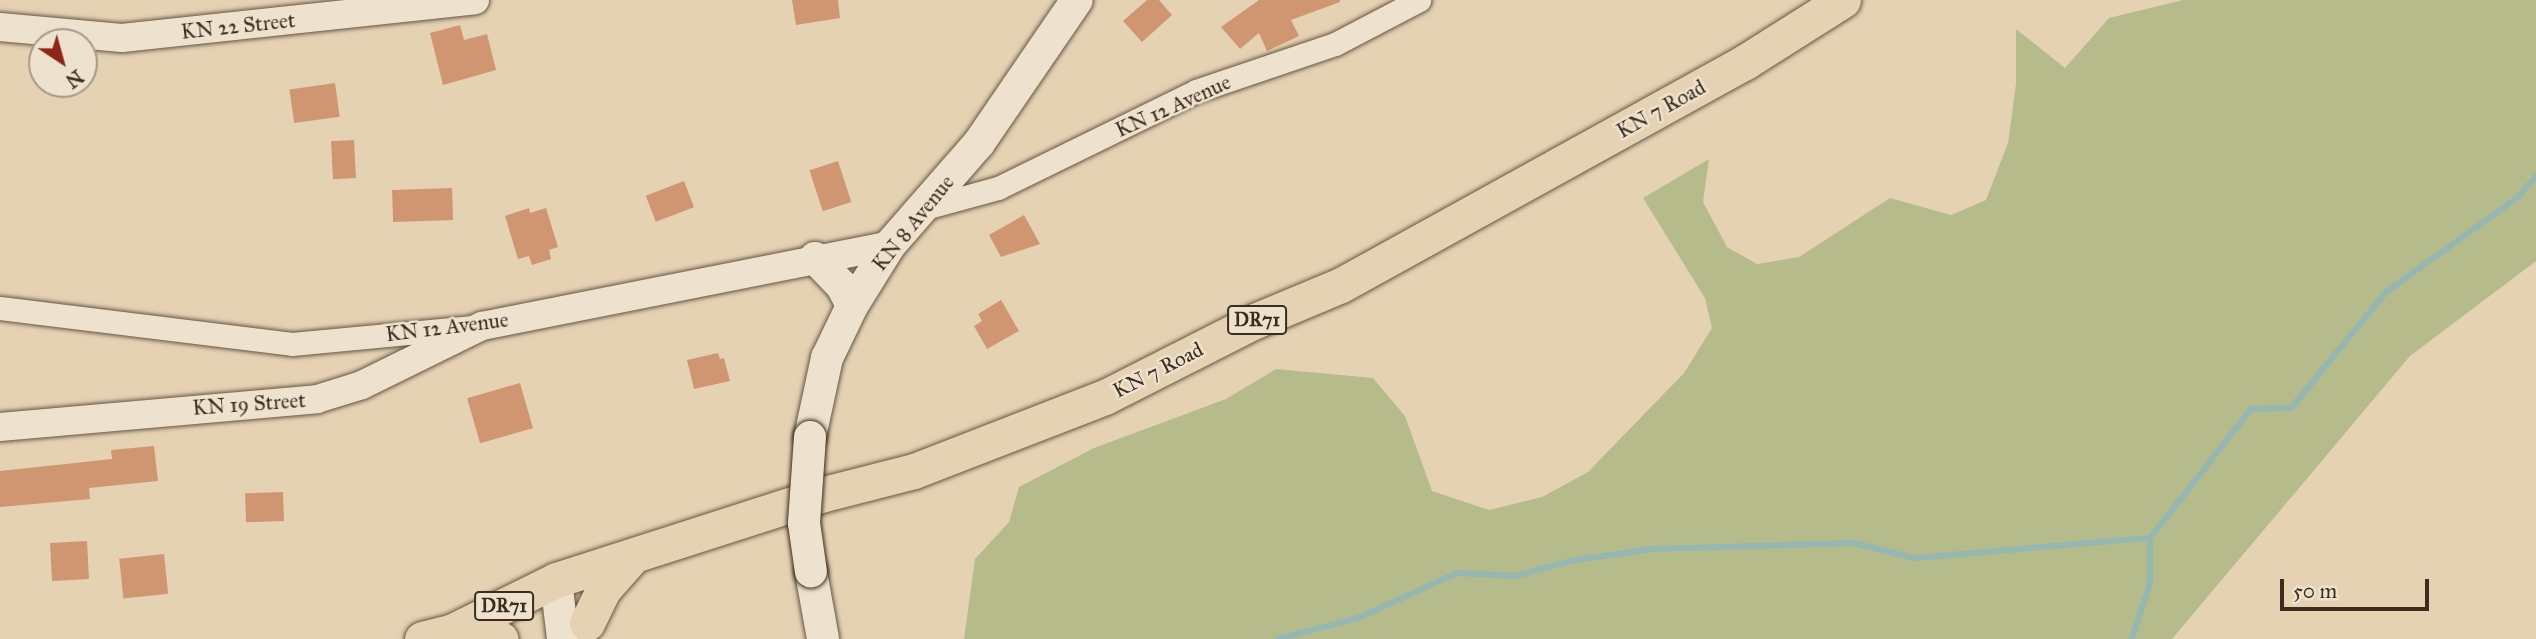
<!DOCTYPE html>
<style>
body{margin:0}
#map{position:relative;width:2536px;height:639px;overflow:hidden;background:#e5d2b3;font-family:"IM FELL Great Primer",serif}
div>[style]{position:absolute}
.green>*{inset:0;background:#b6bb8b}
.stream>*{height:6px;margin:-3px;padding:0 3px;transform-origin:3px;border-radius:3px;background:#96b7b1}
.building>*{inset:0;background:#cf9671;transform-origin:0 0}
.roads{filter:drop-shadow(0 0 2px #665643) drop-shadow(0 0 2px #665643)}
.minor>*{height:23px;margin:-11.5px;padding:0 11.5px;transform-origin:11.5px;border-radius:11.5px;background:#eee2ce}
.tertiary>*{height:28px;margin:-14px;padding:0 14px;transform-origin:14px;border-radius:14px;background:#eee2ce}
.secondary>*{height:32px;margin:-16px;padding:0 16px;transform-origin:16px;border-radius:16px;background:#eee2ce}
.primary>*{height:35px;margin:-17.5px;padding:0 17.5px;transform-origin:17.5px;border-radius:17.5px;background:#e5d2b3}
.bridges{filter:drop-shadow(0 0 2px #3b2c1e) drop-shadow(0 0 2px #3b2c1e)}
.secondary-bridge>*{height:32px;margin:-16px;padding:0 16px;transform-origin:16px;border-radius:16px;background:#eee2ce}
span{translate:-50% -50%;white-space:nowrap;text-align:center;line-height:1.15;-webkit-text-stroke:5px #eee2ce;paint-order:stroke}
.shield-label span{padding:2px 5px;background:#eee2ce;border:2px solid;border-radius:5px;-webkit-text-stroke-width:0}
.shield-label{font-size:19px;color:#3b2c1e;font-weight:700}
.street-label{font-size:21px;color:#3b2c1e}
.north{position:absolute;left:28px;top:28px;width:70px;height:70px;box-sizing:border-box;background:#eee2ce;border:2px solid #a69988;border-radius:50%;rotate:144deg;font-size:19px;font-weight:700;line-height:28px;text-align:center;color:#3b2c1e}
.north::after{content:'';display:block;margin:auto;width:24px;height:32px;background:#8f2418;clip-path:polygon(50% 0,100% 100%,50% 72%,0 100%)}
.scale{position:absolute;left:2280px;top:579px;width:149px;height:32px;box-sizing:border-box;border:4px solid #3b2c1e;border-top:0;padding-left:9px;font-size:21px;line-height:24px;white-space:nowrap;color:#3b2c1e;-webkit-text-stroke:5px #eee2ce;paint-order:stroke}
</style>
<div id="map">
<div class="green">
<div style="clip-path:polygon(2183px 0,2536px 0,2536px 261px,2410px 356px,2172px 639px,964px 639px,975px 559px,1009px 522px,1019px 487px,1094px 448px,1226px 399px,1276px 369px,1373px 378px,1405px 416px,1432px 491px,1489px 510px,1542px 497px,1588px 472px,1684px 373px,1712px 328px,1705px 298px,1643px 198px,1709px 159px,1703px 202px,1727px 247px,1757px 264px,1799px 257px,1890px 198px,1951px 215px,1986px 200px,2008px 143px,2016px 84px,2016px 29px,2065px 68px,2109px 18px)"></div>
</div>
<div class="stream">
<div style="left:1278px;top:639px;width:83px;rotate:-14.7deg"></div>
<div style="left:1358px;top:618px;width:109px;rotate:-24.4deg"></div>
<div style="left:1457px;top:573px;width:58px;rotate:3deg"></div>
<div style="left:1515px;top:576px;width:58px;rotate:-15deg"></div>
<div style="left:1571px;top:561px;width:81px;rotate:-8.5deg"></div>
<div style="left:1651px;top:549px;width:202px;rotate:-1.7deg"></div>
<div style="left:1853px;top:543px;width:64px;rotate:13.6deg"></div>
<div style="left:1915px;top:558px;width:236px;rotate:-4.9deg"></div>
<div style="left:2150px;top:538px;width:164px;rotate:-51.9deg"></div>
<div style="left:2251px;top:409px;width:40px;rotate:-1.4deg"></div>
<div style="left:2291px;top:408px;width:150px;rotate:-50.7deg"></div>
<div style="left:2386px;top:292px;width:163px;rotate:-35.7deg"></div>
<div style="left:2518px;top:197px;width:28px;rotate:-49deg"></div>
<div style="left:2132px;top:639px;width:59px;rotate:-72.2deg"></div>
<div style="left:2150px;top:583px;width:45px;rotate:-90deg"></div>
</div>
<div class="building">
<div style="clip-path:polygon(792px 0,838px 0,840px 18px,796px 25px)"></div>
<div style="clip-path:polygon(1147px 0,1159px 0,1172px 15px,1142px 42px,1123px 21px)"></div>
<div style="clip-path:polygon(1259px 0,1340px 0,1340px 2px,1291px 20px,1299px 36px,1267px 51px,1259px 33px,1240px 49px,1221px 27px)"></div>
<div style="clip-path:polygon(460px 25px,464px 40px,487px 34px,496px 70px,443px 85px,430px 33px)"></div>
<div style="left:335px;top:83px;width:34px;height:46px;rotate:82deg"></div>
<div style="left:354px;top:140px;width:38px;height:23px;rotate:87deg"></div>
<div style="left:838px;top:161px;width:43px;height:30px;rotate:72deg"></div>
<div style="left:684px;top:181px;width:28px;height:41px;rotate:69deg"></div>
<div style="left:452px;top:188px;width:32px;height:60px;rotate:88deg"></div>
<div style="clip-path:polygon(529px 208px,530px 213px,546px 208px,558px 247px,549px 250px,551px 259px,532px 265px,529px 256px,518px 259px,505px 216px)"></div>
<div style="clip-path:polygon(1024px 215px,1040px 244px,1001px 257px,989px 235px)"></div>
<div style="clip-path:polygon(1001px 300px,1019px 331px,987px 349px,974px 326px,982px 321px,978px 314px)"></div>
<div style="clip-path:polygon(718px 353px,720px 359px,724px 358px,730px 381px,694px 389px,687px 360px)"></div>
<div style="left:520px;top:383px;width:47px;height:55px;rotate:74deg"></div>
<div style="clip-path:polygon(154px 446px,158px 481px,89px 488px,90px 499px,0 507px,0 471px,112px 459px,111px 450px)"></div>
<div style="left:283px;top:492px;width:29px;height:38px;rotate:88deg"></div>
<div style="left:87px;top:541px;width:38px;height:37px;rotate:87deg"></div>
<div style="left:164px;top:554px;width:40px;height:45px;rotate:84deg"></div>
</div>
<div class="roads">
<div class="minor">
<div style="left:925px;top:208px;width:76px;rotate:-15.3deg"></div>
<div style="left:998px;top:188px;width:220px;rotate:-26.1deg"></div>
<div style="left:1196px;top:91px;width:147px;rotate:-18.7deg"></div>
<div style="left:1335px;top:44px;width:95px;rotate:-27.6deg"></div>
<div style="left:0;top:308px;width:294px;rotate:7deg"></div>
<div style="left:292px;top:344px;width:182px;rotate:-5.4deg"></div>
</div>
<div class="tertiary">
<div style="left:0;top:27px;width:122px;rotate:5.2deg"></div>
<div style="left:122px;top:38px;width:355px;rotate:-6.1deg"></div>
<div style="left:0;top:427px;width:318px;rotate:-5deg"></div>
<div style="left:317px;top:399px;width:47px;rotate:-17.3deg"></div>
<div style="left:362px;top:385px;width:134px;rotate:-26.2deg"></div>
<div style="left:482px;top:326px;width:416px;rotate:-11.2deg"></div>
</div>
<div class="secondary">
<div style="left:815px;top:258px;width:39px;rotate:46deg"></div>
<div style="left:842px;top:286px;width:22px;rotate:63deg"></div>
<div style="left:810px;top:437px;width:81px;rotate:-77.9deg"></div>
<div style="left:827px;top:358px;width:58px;rotate:-64.3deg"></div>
<div style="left:852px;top:306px;width:72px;rotate:-58.1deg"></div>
<div style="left:890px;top:245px;width:135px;rotate:-48.9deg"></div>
<div style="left:979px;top:143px;width:173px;rotate:-55.6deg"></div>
<div style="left:811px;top:572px;width:68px;rotate:79.8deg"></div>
<div style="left:556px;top:580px;width:59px;rotate:83.2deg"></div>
</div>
<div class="primary">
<div style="left:587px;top:623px;width:37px;rotate:-64deg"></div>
<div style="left:603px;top:590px;width:45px;rotate:-48.6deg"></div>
<div style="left:451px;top:632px;width:50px;rotate:8deg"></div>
<div style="left:422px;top:639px;width:30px;rotate:-14deg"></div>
<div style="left:451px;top:632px;width:117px;rotate:-26.3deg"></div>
<div style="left:556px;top:580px;width:281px;rotate:-17.8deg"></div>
<div style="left:824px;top:494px;width:93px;rotate:-14.3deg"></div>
<div style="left:914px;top:471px;width:205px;rotate:-21.2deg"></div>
<div style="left:1105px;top:397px;width:168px;rotate:-26.9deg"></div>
<div style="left:1255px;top:321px;width:93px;rotate:-22.7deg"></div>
<div style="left:1341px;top:285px;width:461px;rotate:-28.9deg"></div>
<div style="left:1745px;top:62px;width:116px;rotate:-32.3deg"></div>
</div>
</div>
<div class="bridges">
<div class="secondary-bridge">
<div style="left:810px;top:437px;width:86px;rotate:94deg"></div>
<div style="left:804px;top:523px;width:49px;rotate:81.9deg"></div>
</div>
</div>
<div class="shield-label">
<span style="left:1257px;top:320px">DR71</span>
<span style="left:504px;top:606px">DR71</span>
</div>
<div class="street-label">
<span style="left:238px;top:26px;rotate:-6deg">KN 22 Street</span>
<span style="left:1173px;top:106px;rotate:-24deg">KN 12 Avenue</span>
<span style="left:1661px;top:109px;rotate:-29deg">KN 7 Road</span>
<span style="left:913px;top:223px;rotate:-51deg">KN 8 Avenue</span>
<span style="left:447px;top:327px;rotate:-7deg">KN 12 Avenue</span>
<span style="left:1158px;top:370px;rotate:-27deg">KN 7 Road</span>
<span style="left:249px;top:404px;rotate:-4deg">KN 19 Street</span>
</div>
<div class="north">N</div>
<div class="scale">50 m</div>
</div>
